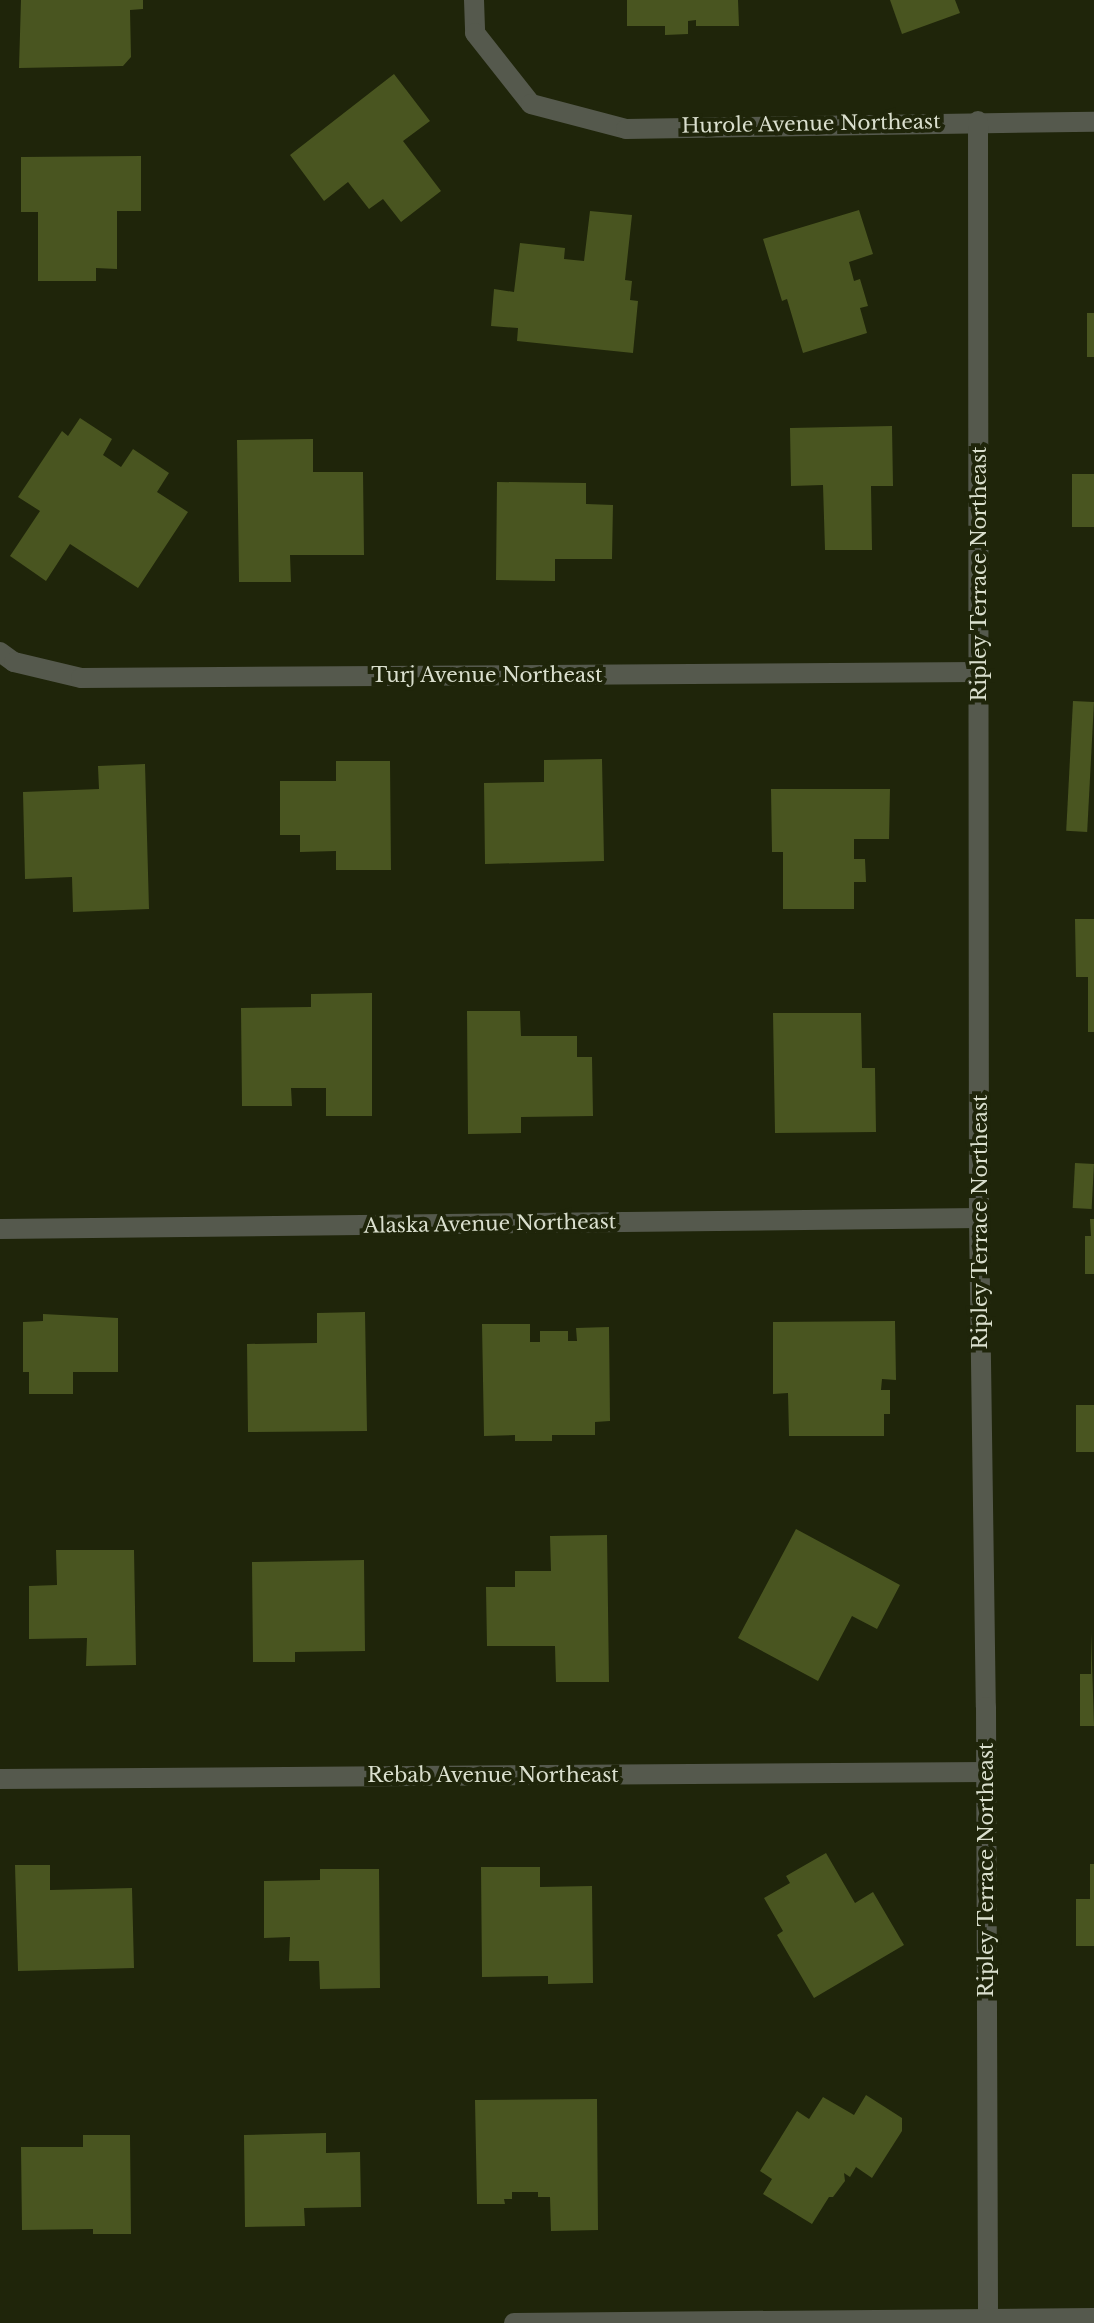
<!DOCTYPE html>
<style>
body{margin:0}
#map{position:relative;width:1094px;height:2323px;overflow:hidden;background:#1f250a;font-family:"Libre Baskerville",serif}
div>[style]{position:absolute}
.building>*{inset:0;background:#495520;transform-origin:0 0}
.minor>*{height:20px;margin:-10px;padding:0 10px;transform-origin:10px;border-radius:10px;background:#55594d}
span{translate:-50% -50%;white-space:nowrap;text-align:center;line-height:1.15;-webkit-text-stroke:8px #1f250a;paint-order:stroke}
.street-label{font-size:20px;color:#dadfce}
</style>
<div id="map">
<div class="building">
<div style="clip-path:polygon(21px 0,143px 0,143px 9px,130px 10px,131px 57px,123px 66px,19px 68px)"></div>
<div style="clip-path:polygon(627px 0,738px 0,739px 26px,696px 26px,696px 20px,688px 21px,688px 34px,665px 35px,665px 26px,627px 26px)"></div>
<div style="clip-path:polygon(890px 0,955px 0,960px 13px,902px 34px)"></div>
<div style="clip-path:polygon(394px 74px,430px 121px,403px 141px,441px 191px,401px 222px,383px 199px,369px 209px,348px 182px,324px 201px,290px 155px)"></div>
<div style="clip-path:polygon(141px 156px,141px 211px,117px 211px,117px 269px,96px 268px,96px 281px,38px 281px,38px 212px,21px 212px,21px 157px)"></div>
<div style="clip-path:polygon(859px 210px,873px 254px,849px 262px,854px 281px,860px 279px,868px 306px,860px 308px,867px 333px,803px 353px,787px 299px,782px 301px,763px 239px)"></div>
<div style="clip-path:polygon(590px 211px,632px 215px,625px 280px,632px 281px,630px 300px,638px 301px,633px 353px,517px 341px,518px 328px,491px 326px,494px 289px,514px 292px,520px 243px,565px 248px,564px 259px,584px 261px)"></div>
<div style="left:1087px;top:313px;width:7px;height:44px"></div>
<div style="clip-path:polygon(80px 418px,112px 439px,103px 455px,121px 467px,133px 449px,169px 473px,157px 492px,188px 512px,138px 588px,70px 544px,46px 581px,10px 556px,40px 511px,18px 497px,62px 431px,68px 436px)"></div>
<div style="clip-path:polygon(892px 426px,893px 486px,871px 486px,872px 550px,825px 550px,823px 485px,791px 486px,790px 428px)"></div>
<div style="clip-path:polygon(313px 439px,313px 472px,363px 472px,364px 555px,290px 555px,291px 582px,239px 582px,237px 440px)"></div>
<div style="left:1072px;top:474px;width:22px;height:53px"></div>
<div style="clip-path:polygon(497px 482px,586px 483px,586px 504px,613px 505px,612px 559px,555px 559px,555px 581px,496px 580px)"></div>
<div style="left:1073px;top:701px;width:21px;height:130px;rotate:3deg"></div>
<div style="clip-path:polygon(602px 759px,604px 861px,485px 864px,484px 783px,544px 782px,544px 760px)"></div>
<div style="clip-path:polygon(336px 761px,390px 761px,391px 870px,336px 870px,336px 851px,300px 852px,300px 835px,280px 835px,280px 781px,336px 781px)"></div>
<div style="clip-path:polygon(145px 764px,149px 909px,73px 912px,72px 877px,25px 879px,23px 792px,99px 789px,98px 766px)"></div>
<div style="clip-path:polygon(771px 789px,890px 789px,889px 839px,854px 839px,854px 859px,865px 859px,866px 882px,854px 882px,854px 909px,783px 909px,783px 852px,772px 852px)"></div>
<div style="clip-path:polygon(1075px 919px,1094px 919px,1094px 1032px,1088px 1032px,1088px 977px,1076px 977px)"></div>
<div style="clip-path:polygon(372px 993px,372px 1116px,326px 1116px,326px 1088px,291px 1088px,292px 1106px,242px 1106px,241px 1008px,311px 1007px,311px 994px)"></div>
<div style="clip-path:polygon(467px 1011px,520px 1011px,521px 1036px,577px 1036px,577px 1057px,592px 1057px,593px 1116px,521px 1117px,521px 1133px,468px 1134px)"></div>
<div style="clip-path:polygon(773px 1013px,861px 1013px,862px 1068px,875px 1068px,876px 1132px,775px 1133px)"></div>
<div style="left:1075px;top:1163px;width:19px;height:45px;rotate:3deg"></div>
<div style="clip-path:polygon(1090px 1219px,1094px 1219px,1094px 1274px,1085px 1274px,1085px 1236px,1091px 1236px)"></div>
<div style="clip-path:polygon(365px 1312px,367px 1431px,248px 1432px,247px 1344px,317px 1343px,317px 1313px)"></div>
<div style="clip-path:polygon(43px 1314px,118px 1318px,118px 1372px,73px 1372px,73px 1394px,29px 1394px,29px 1372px,23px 1372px,23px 1322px,43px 1321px)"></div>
<div style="clip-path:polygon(895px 1321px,896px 1380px,882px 1379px,881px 1390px,890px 1390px,890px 1414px,884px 1414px,884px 1436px,789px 1436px,788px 1393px,773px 1394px,773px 1322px)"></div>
<div style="clip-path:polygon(482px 1324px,530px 1324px,530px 1342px,540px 1342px,540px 1331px,568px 1331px,568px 1341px,577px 1341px,576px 1328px,609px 1327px,610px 1421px,595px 1422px,595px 1435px,552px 1435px,552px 1441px,515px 1441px,515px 1435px,484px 1436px)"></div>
<div style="left:1094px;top:1405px;width:47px;height:18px;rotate:90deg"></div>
<div style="clip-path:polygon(796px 1529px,900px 1585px,877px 1629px,852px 1616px,818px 1681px,738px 1638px)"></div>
<div style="clip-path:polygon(607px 1535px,609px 1682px,556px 1682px,555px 1646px,487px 1646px,486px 1587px,515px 1587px,515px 1571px,551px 1571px,550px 1536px)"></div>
<div style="clip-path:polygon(56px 1550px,134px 1550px,136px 1665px,86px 1666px,87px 1638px,29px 1639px,29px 1586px,57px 1585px)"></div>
<div style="clip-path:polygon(364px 1560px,365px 1651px,295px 1652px,295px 1662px,253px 1662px,252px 1562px)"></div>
<div style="clip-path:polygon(1091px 1632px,1094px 1726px,1080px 1726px,1080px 1674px,1091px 1674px)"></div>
<div style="clip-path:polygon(826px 1853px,855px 1903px,873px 1892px,904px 1945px,814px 1998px,777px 1935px,783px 1931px,764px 1898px,790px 1883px,786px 1876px)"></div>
<div style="clip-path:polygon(1090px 1864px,1094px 1864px,1094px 1946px,1076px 1946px,1076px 1899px,1090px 1899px)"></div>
<div style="clip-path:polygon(15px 1865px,50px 1865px,50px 1890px,132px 1888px,134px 1968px,18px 1971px)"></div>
<div style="clip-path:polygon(481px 1867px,540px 1867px,540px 1887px,592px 1886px,593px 1983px,548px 1984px,548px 1976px,482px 1977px)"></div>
<div style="clip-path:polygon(320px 1869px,379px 1869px,380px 1988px,320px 1989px,319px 1961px,289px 1961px,290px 1937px,264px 1938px,264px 1881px,320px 1880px)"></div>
<div style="clip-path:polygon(866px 2095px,902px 2118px,902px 2131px,872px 2178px,856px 2167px,850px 2177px,844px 2173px,845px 2181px,833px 2197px,829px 2197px,812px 2224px,763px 2194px,772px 2179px,760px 2171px,797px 2111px,809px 2119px,823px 2097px,854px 2115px)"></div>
<div style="clip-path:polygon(597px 2099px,598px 2230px,551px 2231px,550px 2197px,538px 2197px,538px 2192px,512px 2192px,512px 2199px,504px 2199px,505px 2204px,477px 2204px,475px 2100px)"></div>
<div style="clip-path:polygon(326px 2133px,326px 2153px,360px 2152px,361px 2207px,304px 2208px,305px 2226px,245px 2227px,244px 2135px)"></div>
<div style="clip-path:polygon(83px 2135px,130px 2135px,131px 2234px,93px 2234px,93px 2229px,22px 2230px,21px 2147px,83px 2147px)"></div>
</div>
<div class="minor">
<div style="left:474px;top:0;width:33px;rotate:88deg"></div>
<div style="left:475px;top:33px;width:90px;rotate:51.7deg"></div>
<div style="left:531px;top:104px;width:98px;rotate:14.7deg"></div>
<div style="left:626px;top:129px;width:468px;rotate:-0.9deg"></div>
<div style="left:978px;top:121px;width:1097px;rotate:89.95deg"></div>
<div style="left:979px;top:1218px;width:489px;rotate:89.2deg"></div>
<div style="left:986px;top:1707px;width:616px;rotate:89.81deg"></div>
<div style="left:0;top:652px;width:17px;rotate:36deg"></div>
<div style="left:14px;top:662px;width:69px;rotate:13.4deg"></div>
<div style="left:81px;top:678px;width:897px;rotate:-0.38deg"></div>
<div style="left:0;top:1229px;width:979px;rotate:-0.64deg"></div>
<div style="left:0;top:1779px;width:986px;rotate:-0.41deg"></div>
<div style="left:514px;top:2323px;width:580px;rotate:-0.49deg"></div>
</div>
<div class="street-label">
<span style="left:811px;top:124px;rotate:-1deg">Hurole Avenue Northeast</span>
<span style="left:979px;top:574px;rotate:-90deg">Ripley Terrace Northeast</span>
<span style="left:487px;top:675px">Turj Avenue Northeast</span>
<span style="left:980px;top:1222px;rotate:-90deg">Ripley Terrace Northeast</span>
<span style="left:490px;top:1224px;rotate:-1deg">Alaska Avenue Northeast</span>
<span style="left:493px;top:1775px">Rebab Avenue Northeast</span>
<span style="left:986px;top:1870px;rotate:-90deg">Ripley Terrace Northeast</span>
</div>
</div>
